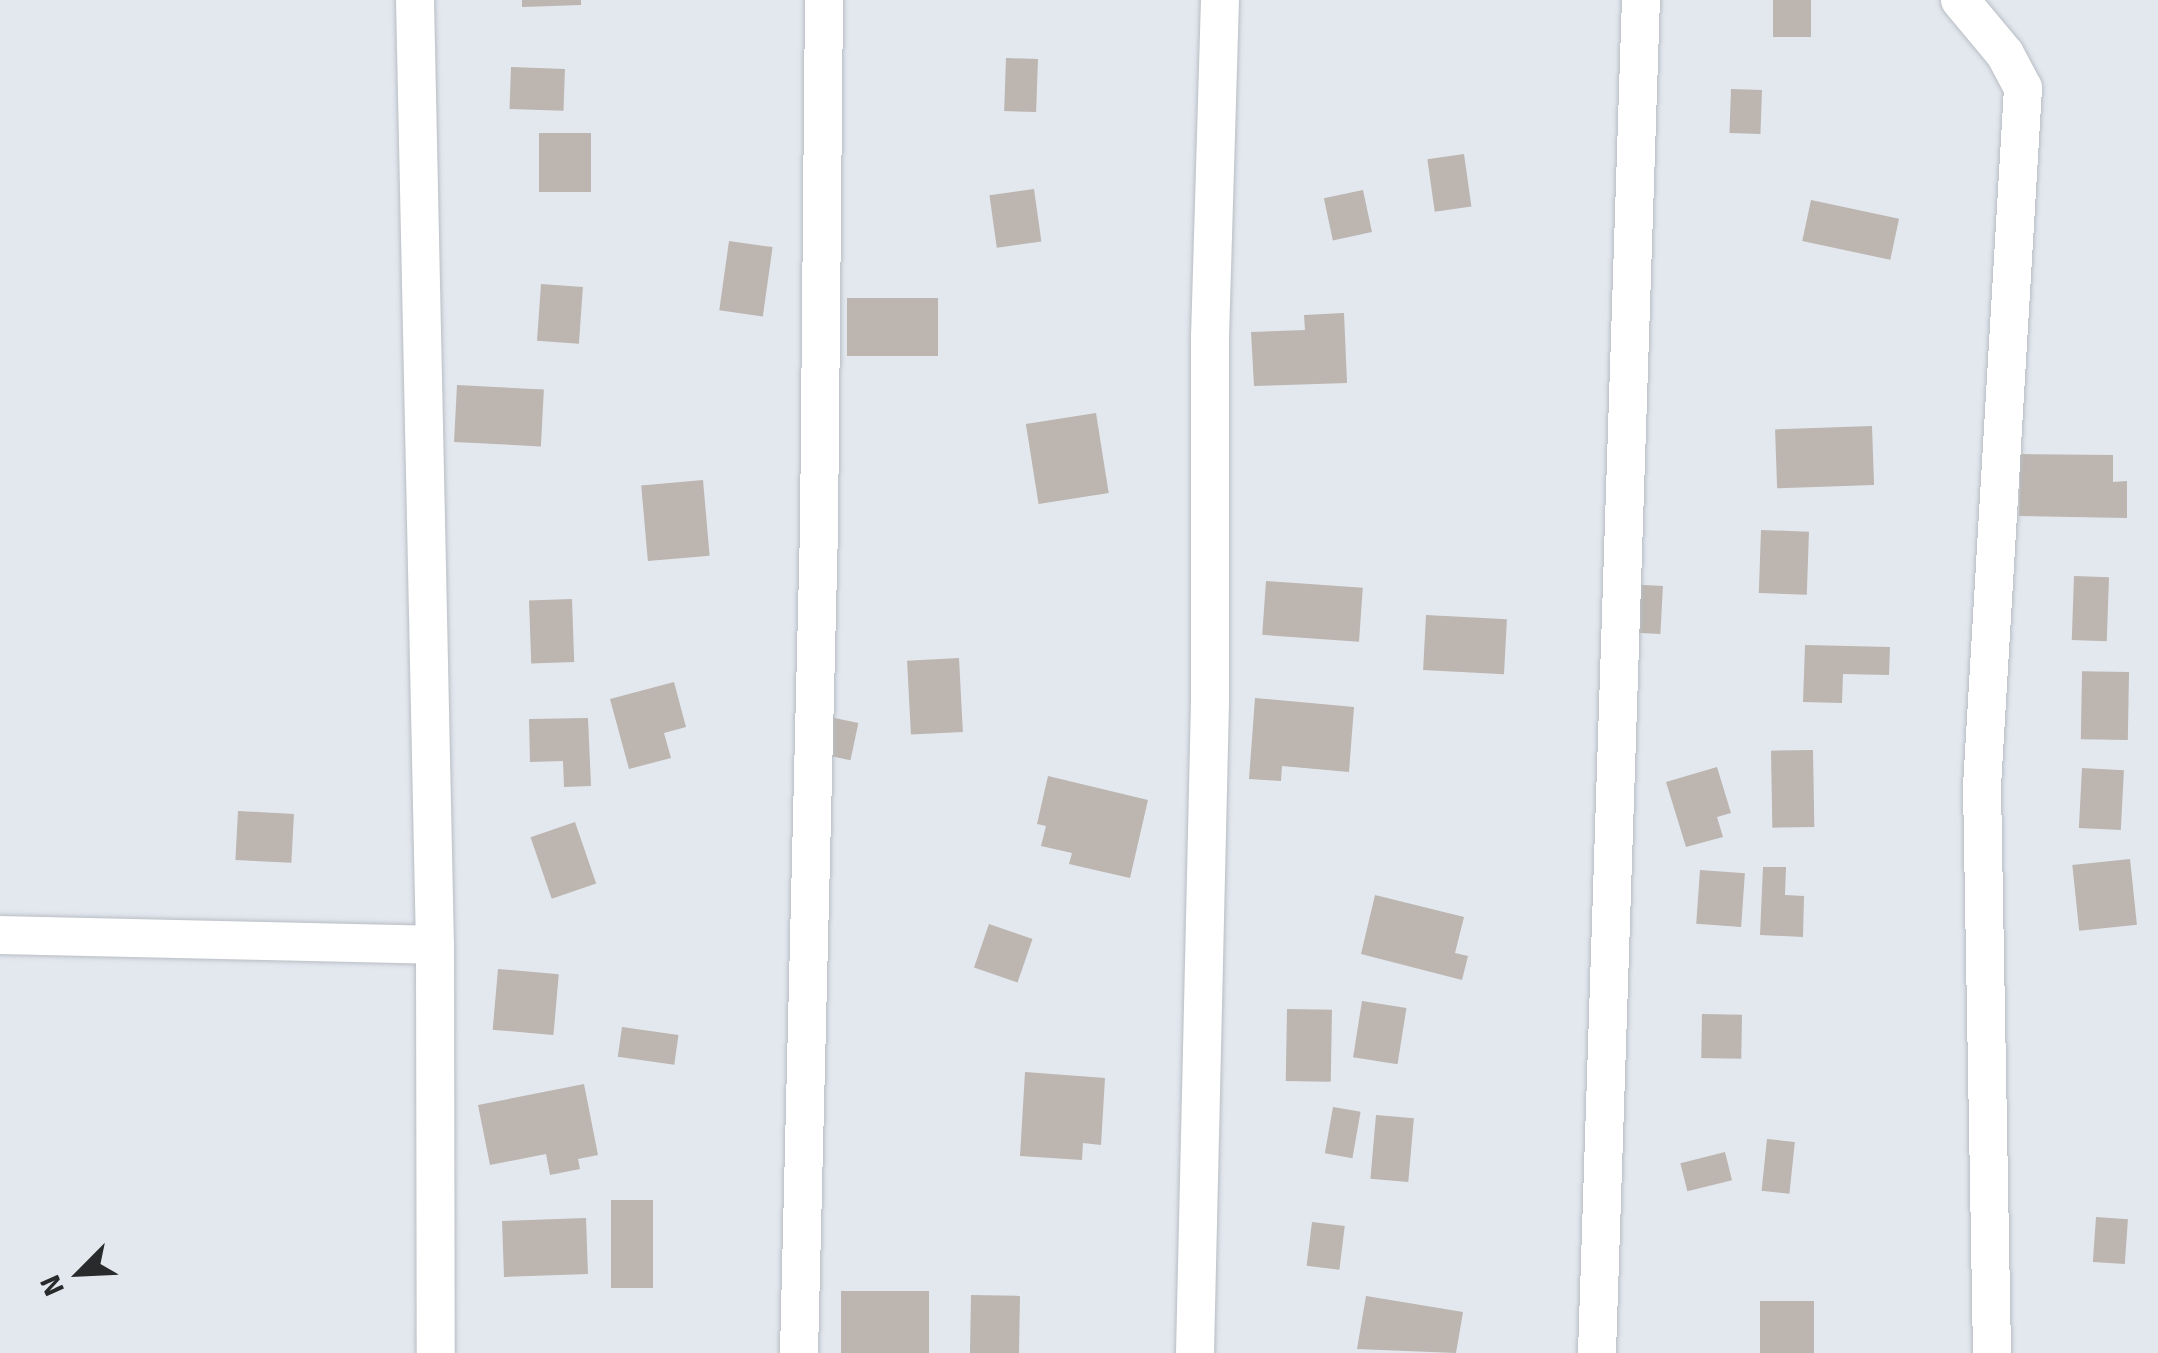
<!DOCTYPE html>
<style>
body{margin:0}
#map{position:relative;width:2158px;height:1353px;overflow:hidden;background:#e3e8ef;font-family:Signika,sans-serif}
div>[style]{position:absolute}
.building>*{inset:0;background:#bcb5b0;transform-origin:0 0}
.roads{filter:drop-shadow(0 0 2px #b8bdc3) drop-shadow(0 0 2px #b8bdc3)}
.minor>*{height:38px;margin:-19px;padding:0 19px;transform-origin:19px;border-radius:19px;background:#fff}
span{translate:-50% -50%;white-space:nowrap;text-align:center;line-height:1.15;-webkit-text-stroke:8px #e3e8ef;paint-order:stroke}
.north{position:absolute;left:30px;top:1223px;width:100px;height:100px;-webkit-text-stroke:8px #e3e8ef;paint-order:stroke;rotate:246deg;font-size:28px;font-weight:700;line-height:40px;text-align:center;color:#282a2c}
.north::after{content:'';display:block;margin:auto;width:35px;height:45px;background:#282a2c;clip-path:polygon(50% 0,100% 100%,50% 72%,0 100%)}
</style>
<div id="map">
<div class="building">
<div style="clip-path:polygon(522px 0,581px 0,581px 5px,522px 7px)"></div>
<div style="left:1773px;top:0;width:38px;height:37px"></div>
<div style="left:1006px;top:58px;width:32px;height:53px;rotate:2deg"></div>
<div style="left:511px;top:67px;width:54px;height:42px;rotate:2deg"></div>
<div style="left:1731px;top:89px;width:31px;height:44px;rotate:2deg"></div>
<div style="left:539px;top:133px;width:52px;height:59px"></div>
<div style="left:1464px;top:154px;width:53px;height:37px;rotate:82deg"></div>
<div style="left:1034px;top:189px;width:53px;height:45px;rotate:82deg"></div>
<div style="left:1363px;top:190px;width:43px;height:40px;rotate:78deg"></div>
<div style="left:1811px;top:200px;width:90px;height:42px;rotate:12deg"></div>
<div style="left:729px;top:241px;width:44px;height:70px;rotate:8deg"></div>
<div style="left:541px;top:284px;width:42px;height:57px;rotate:4deg"></div>
<div style="left:847px;top:298px;width:91px;height:58px"></div>
<div style="clip-path:polygon(1344px 313px,1347px 383px,1254px 386px,1251px 332px,1305px 330px,1304px 315px)"></div>
<div style="left:457px;top:385px;width:87px;height:57px;rotate:3deg"></div>
<div style="left:1096px;top:413px;width:81px;height:71px;rotate:81deg"></div>
<div style="left:1872px;top:426px;width:59px;height:97px;rotate:88deg"></div>
<div style="clip-path:polygon(2020px 454px,2113px 455px,2113px 482px,2127px 481px,2127px 518px,2019px 516px)"></div>
<div style="left:703px;top:480px;width:76px;height:62px;rotate:85deg"></div>
<div style="left:1761px;top:530px;width:48px;height:63px;rotate:2deg"></div>
<div style="left:2074px;top:576px;width:35px;height:64px;rotate:2deg"></div>
<div style="left:1266px;top:581px;width:97px;height:54px;rotate:4deg"></div>
<div style="left:1605px;top:583px;width:58px;height:48px;rotate:3deg"></div>
<div style="left:572px;top:599px;width:63px;height:43px;rotate:88deg"></div>
<div style="left:1426px;top:615px;width:81px;height:55px;rotate:3deg"></div>
<div style="clip-path:polygon(1805px 645px,1890px 647px,1889px 675px,1843px 674px,1842px 703px,1803px 702px)"></div>
<div style="left:959px;top:658px;width:74px;height:52px;rotate:87deg"></div>
<div style="left:2129px;top:672px;width:68px;height:47px;rotate:91deg"></div>
<div style="clip-path:polygon(674px 682px,686px 727px,664px 733px,671px 758px,629px 769px,610px 699px)"></div>
<div style="clip-path:polygon(1255px 698px,1354px 707px,1349px 772px,1282px 766px,1281px 781px,1249px 779px)"></div>
<div style="left:830px;top:717px;width:29px;height:38px;rotate:12deg"></div>
<div style="clip-path:polygon(588px 718px,591px 786px,564px 787px,563px 761px,530px 762px,529px 719px)"></div>
<div style="left:1813px;top:750px;width:77px;height:42px;rotate:89deg"></div>
<div style="clip-path:polygon(1717px 767px,1731px 813px,1717px 817px,1723px 837px,1686px 847px,1666px 782px)"></div>
<div style="left:2082px;top:768px;width:42px;height:60px;rotate:3deg"></div>
<div style="clip-path:polygon(1048px 776px,1148px 800px,1130px 878px,1069px 864px,1072px 853px,1041px 846px,1046px 826px,1037px 824px)"></div>
<div style="left:238px;top:811px;width:56px;height:49px;rotate:3deg"></div>
<div style="left:575px;top:822px;width:65px;height:47px;rotate:71deg"></div>
<div style="left:2130px;top:859px;width:66px;height:58px;rotate:84deg"></div>
<div style="clip-path:polygon(1763px 867px,1786px 867px,1785px 895px,1804px 896px,1803px 937px,1760px 935px)"></div>
<div style="left:1700px;top:870px;width:45px;height:54px;rotate:4deg"></div>
<div style="clip-path:polygon(1375px 895px,1464px 917px,1455px 953px,1468px 956px,1462px 980px,1361px 954px)"></div>
<div style="left:989px;top:924px;width:46px;height:46px;rotate:19deg"></div>
<div style="left:498px;top:969px;width:61px;height:61px;rotate:5deg"></div>
<div style="left:1362px;top:1001px;width:45px;height:57px;rotate:9deg"></div>
<div style="left:1287px;top:1009px;width:45px;height:72px;rotate:1deg"></div>
<div style="left:1702px;top:1014px;width:40px;height:44px;rotate:1deg"></div>
<div style="left:622px;top:1027px;width:57px;height:30px;rotate:8deg"></div>
<div style="clip-path:polygon(1025px 1072px,1105px 1078px,1101px 1145px,1083px 1143px,1082px 1160px,1020px 1156px)"></div>
<div style="clip-path:polygon(584px 1084px,598px 1155px,578px 1159px,580px 1169px,550px 1175px,546px 1154px,490px 1165px,478px 1105px)"></div>
<div style="left:1333px;top:1107px;width:28px;height:47px;rotate:10deg"></div>
<div style="left:1376px;top:1115px;width:38px;height:64px;rotate:5deg"></div>
<div style="left:1767px;top:1139px;width:28px;height:52px;rotate:6deg"></div>
<div style="left:1725px;top:1152px;width:29px;height:46px;rotate:76deg"></div>
<div style="left:611px;top:1200px;width:42px;height:88px"></div>
<div style="left:2096px;top:1217px;width:32px;height:45px;rotate:4deg"></div>
<div style="left:586px;top:1218px;width:56px;height:84px;rotate:88deg"></div>
<div style="left:1312px;top:1222px;width:33px;height:44px;rotate:7deg"></div>
<div style="left:841px;top:1291px;width:88px;height:62px"></div>
<div style="left:971px;top:1295px;width:49px;height:58px;rotate:1deg"></div>
<div style="clip-path:polygon(1366px 1296px,1463px 1312px,1456px 1353px,1357px 1349px)"></div>
<div style="left:1760px;top:1301px;width:54px;height:52px"></div>
</div>
<div class="roads">
<div class="minor">
<div style="left:415px;top:0;width:945px;rotate:88.79deg"></div>
<div style="left:435px;top:945px;width:408px;rotate:89.9deg"></div>
<div style="left:1960px;top:0;width:70px;rotate:50.2deg"></div>
<div style="left:2005px;top:54px;width:38px;rotate:62deg"></div>
<div style="left:2023px;top:88px;width:699px;rotate:93.36deg"></div>
<div style="left:1982px;top:786px;width:567px;rotate:88.99deg"></div>
<div style="left:0;top:935px;width:435px;rotate:1.3deg"></div>
<div style="left:799px;top:1353px;width:824px;rotate:-88.61deg"></div>
<div style="left:819px;top:529px;width:529px;rotate:-89.46deg"></div>
<div style="left:1195px;top:1353px;width:651px;rotate:-88.68deg"></div>
<div style="left:1210px;top:702px;width:365px;rotate:-90deg"></div>
<div style="left:1210px;top:337px;width:337px;rotate:-88.3deg"></div>
<div style="left:1597px;top:1353px;width:1354px;rotate:-88.14deg"></div>
</div>
</div>
<div class="north">N</div>
</div>
